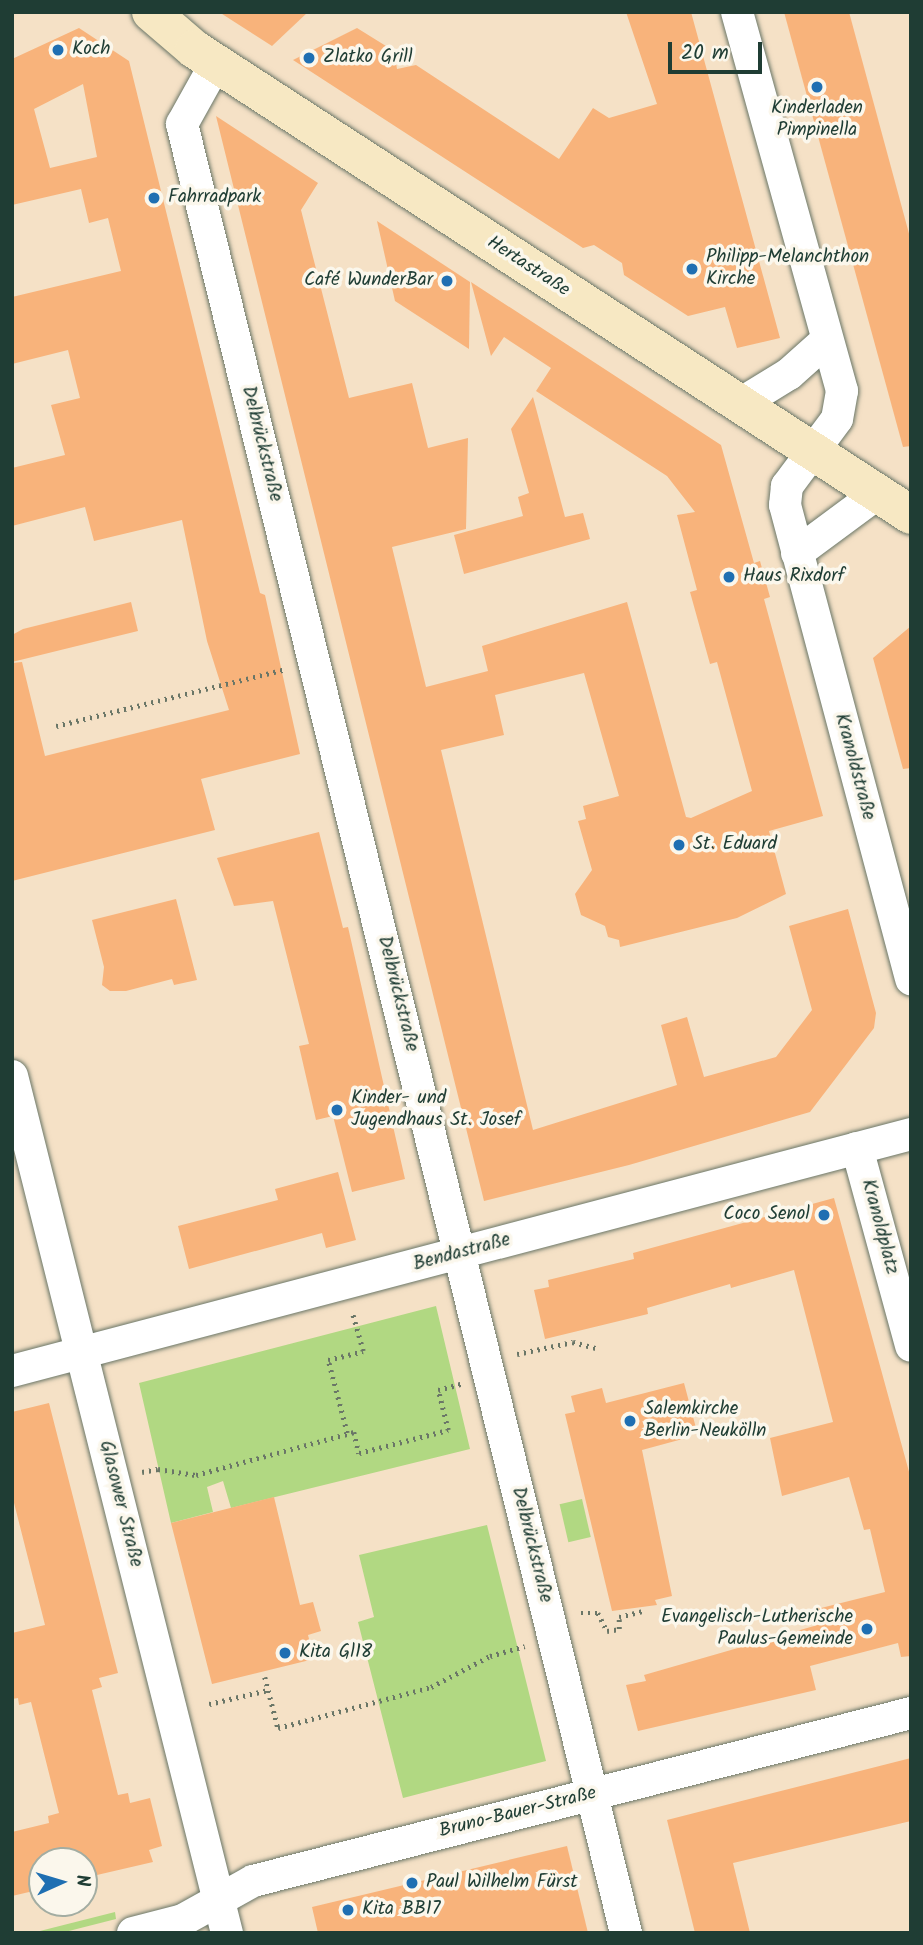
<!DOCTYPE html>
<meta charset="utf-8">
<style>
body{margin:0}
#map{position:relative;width:923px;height:1945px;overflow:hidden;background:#f5e1c6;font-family:Kalam,sans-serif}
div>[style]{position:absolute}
.green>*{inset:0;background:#b1d882;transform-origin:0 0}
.building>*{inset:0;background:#f8b37b}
.path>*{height:4.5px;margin-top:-2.25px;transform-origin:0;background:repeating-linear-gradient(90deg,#6a7667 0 2px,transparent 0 7px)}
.roads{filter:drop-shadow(0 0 2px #6a7667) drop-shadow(0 0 2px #6a7667)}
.street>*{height:32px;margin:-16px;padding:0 16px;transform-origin:16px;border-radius:16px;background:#fff}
.secondary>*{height:38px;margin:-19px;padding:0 19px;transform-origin:19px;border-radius:19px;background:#f7e8c3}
.dots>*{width:19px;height:19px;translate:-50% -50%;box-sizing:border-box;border:4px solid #fbf7ec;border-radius:50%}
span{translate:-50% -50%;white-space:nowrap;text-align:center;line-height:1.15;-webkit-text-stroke:7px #fbf7ec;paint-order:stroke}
.poi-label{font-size:19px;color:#1f3d34}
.left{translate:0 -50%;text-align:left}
.right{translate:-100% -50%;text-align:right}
.street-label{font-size:19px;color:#1f3d34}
.frame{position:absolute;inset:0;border:14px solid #1f3d34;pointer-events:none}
.north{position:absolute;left:28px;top:1847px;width:70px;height:70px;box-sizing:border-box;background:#fbf7ec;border:2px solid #a3ada2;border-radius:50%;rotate:86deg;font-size:19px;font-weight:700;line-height:28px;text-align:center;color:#1f3d34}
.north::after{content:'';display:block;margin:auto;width:24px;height:32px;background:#1f6fb2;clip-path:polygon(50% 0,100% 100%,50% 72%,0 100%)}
.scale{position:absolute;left:668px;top:42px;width:94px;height:32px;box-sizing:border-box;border:4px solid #1f3d34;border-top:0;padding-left:9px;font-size:21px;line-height:24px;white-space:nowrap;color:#1f3d34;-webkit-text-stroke:5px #fbf7ec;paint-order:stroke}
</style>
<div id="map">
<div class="green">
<div style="clip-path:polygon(436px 1306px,470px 1449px,231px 1508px,223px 1481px,207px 1487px,213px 1512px,171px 1523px,139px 1383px)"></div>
<div style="left:582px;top:1499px;width:39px;height:23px;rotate:77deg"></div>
<div style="clip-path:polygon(487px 1525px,546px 1761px,403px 1798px,358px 1622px,374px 1617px,359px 1555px)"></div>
<div style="clip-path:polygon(115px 1912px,116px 1919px,61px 1933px,32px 1933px)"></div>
</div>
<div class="building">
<div style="clip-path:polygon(219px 12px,308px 12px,272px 46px)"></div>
<div style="clip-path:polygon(626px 12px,691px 12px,780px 338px,737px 348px,725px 307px,688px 316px,624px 275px,622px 263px,594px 245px,583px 248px,293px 60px,357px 28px,394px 51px,397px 69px,416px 65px,559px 159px,593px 108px,609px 118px,657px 104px)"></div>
<div style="clip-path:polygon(784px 12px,849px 12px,911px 241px,911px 446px,903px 447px)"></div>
<div style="clip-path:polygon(evenodd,79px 28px,129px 61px,260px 593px,265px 595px,300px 754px,201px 779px,215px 830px,12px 881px,12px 663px,22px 662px,45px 756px,229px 710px,207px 641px,182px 520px,94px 541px,85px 507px,12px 526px,12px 468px,65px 455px,51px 405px,80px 398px,68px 350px,12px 364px,12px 297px,121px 271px,108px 218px,89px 223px,81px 189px,12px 205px,12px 59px,79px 28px,83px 84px,97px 157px,50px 168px,34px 109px,83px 84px)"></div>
<div style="clip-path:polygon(216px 116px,318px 183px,301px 210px,349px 398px,412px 383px,428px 448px,468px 438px,466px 529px,392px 547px,426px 687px,488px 671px,482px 646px,627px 602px,686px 817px,691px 818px,752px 791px,717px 662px,710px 664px,690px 592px,697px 590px,677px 515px,695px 512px,667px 476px,536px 391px,551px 368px,504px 337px,491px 356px,471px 282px,721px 445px,754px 563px,760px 561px,770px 597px,764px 599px,823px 816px,769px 831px,786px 894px,737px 918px,620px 947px,619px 940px,608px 937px,605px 926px,581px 915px,575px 894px,592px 870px,578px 821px,586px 819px,583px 806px,619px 796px,584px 673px,495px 695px,504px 735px,441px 750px,533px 1130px,677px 1085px,661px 1025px,687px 1017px,704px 1077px,776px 1057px,812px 1010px,789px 926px,848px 909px,876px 1013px,874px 1028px,810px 1112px,629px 1165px,484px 1201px)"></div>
<div style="clip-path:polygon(377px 221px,470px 282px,469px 349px,395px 301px)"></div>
<div style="clip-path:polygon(533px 397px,565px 517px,583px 513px,590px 539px,464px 574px,454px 535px,523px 516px,518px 497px,529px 493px,511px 429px)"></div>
<div style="clip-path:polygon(131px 602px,138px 631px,12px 662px,12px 635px,23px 629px)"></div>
<div style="clip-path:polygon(911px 626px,911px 768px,903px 769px,873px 658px)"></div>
<div style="clip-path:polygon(319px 832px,343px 928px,348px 927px,405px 1179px,352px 1192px,333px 1116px,316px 1120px,299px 1046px,309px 1044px,273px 901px,234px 906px,217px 858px)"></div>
<div style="clip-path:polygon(176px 899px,197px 980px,174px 985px,172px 979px,126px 991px,110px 991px,102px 985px,104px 967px,92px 920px)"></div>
<div style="clip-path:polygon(338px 1172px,356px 1240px,326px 1248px,322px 1233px,189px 1269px,178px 1226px,278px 1200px,275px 1189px)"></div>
<div style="clip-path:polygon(834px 1198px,911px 1479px,911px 1656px,901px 1657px,898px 1643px,810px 1666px,816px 1690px,638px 1731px,626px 1685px,646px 1681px,644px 1675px,821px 1624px,817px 1609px,885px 1592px,870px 1529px,864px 1530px,849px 1477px,782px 1496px,770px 1438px,833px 1422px,794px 1270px,731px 1288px,730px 1284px,647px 1308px,648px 1314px,545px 1339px,534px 1290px,549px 1287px,548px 1280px,634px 1259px,633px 1253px)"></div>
<div style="clip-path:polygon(684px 1383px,696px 1428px,688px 1430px,690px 1437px,642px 1450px,672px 1596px,655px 1600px,657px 1605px,612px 1611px,565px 1414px,575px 1412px,571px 1396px,602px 1388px,606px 1403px)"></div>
<div style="clip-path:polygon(49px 1403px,118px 1673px,99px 1678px,102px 1687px,92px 1690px,118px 1795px,128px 1793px,130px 1803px,150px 1798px,162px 1846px,149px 1850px,153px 1862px,84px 1878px,84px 1861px,42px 1861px,42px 1889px,12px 1896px,12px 1832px,49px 1823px,48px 1816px,59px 1813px,31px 1702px,19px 1705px,18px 1698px,12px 1699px,12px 1633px,45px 1625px,12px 1495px,12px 1412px)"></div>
<div style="clip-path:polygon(274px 1497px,300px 1605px,313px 1602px,321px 1631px,308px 1635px,314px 1659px,212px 1684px,171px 1523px)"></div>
<div style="clip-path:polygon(911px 1758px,911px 1821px,733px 1863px,750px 1933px,695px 1933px,667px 1820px)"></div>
<div style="clip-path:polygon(567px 1846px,588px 1933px,318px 1933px,312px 1907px)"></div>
</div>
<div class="path">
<div style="left:56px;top:726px;width:234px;rotate:-13.9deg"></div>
<div style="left:517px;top:1354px;width:57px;rotate:-12.1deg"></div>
<div style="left:573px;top:1342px;width:24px;rotate:15deg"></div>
<div style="left:347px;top:1433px;width:75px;rotate:-104.6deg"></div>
<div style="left:328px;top:1360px;width:36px;rotate:-14deg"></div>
<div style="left:363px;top:1351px;width:41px;rotate:-105.8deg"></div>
<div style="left:142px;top:1472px;width:16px;rotate:-11deg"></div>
<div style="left:158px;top:1469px;width:38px;rotate:9deg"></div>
<div style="left:196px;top:1475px;width:164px;rotate:-15.2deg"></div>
<div style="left:354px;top:1432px;width:22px;rotate:77deg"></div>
<div style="left:359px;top:1453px;width:92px;rotate:-14.5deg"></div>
<div style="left:448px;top:1430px;width:41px;rotate:-104deg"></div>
<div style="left:438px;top:1390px;width:24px;rotate:-15deg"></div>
<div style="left:581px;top:1613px;width:17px"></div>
<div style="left:598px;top:1613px;width:20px;rotate:63deg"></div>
<div style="left:607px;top:1631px;width:12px;rotate:-9deg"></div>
<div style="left:619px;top:1629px;width:12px;rotate:-90deg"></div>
<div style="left:619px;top:1617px;width:25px;rotate:-14deg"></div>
<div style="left:265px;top:1677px;width:53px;rotate:75.7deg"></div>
<div style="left:278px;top:1728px;width:158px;rotate:-15deg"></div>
<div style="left:431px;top:1687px;width:67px;rotate:-27.7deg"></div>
<div style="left:490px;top:1656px;width:36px;rotate:-16deg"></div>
<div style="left:209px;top:1704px;width:61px;rotate:-13.3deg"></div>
</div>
<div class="roads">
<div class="street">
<div style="left:737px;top:12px;width:393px;rotate:74.5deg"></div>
<div style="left:842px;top:391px;width:28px;rotate:100deg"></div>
<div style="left:837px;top:419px;width:84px;rotate:126.7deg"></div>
<div style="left:787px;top:486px;width:19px;rotate:96deg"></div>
<div style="left:785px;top:505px;width:491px;rotate:75.1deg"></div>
<div style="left:216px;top:63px;width:70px;rotate:119.1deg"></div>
<div style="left:182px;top:124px;width:1863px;rotate:76.21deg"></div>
<div style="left:740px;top:404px;width:57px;rotate:-31.5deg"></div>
<div style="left:789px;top:374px;width:51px;rotate:-41.8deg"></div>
<div style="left:797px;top:553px;width:101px;rotate:-36.5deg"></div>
<div style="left:12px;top:1076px;width:884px;rotate:75.92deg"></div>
<div style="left:857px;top:1148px;width:205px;rotate:74.7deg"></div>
<div style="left:12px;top:1371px;width:930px;rotate:-14.77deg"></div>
<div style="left:133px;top:1933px;width:52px;rotate:-14.6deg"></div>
<div style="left:183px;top:1920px;width:80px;rotate:-29.1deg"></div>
<div style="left:253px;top:1881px;width:679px;rotate:-14.32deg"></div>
</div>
<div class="secondary">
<div style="left:151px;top:12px;width:57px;rotate:40.7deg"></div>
<div style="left:194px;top:49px;width:855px;rotate:33.02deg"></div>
</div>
</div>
<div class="dots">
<div style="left:58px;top:50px;background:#1f6fb2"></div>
<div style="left:309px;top:58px;background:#1f6fb2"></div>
<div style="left:817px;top:87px;background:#1f6fb2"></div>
<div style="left:154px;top:198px;background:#1f6fb2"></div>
<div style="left:692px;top:269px;background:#1f6fb2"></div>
<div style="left:447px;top:281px;background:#1f6fb2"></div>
<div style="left:729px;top:577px;background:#1f6fb2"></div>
<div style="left:679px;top:845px;background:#1f6fb2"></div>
<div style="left:337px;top:1110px;background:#1f6fb2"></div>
<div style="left:824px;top:1215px;background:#1f6fb2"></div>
<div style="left:630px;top:1421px;background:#1f6fb2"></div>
<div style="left:867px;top:1629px;background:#1f6fb2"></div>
<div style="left:285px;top:1653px;background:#1f6fb2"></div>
<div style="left:412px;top:1883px;background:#1f6fb2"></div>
<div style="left:348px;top:1910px;background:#1f6fb2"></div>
</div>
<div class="poi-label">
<span class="left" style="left:72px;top:50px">Koch</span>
<span class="left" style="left:323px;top:58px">Zlatko Grill</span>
<span style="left:817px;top:120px">Kinderladen<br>Pimpinella</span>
<span class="left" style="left:168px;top:198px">Fahrradpark</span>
<span class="left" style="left:706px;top:269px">Philipp-Melanchthon<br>Kirche</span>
<span class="right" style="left:433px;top:281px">Café WunderBar</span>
<span class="left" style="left:743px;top:577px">Haus Rixdorf</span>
<span class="left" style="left:693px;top:845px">St. Eduard</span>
<span class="left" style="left:351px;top:1110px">Kinder- und<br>Jugendhaus St. Josef</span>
<span class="right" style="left:810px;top:1215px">Coco Senol</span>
<span class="left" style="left:644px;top:1421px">Salemkirche<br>Berlin-Neukölln</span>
<span class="right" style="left:853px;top:1629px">Evangelisch-Lutherische<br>Paulus-Gemeinde</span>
<span class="left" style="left:299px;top:1653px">Kita Gl18</span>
<span class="left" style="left:426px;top:1883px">Paul Wilhelm Fürst</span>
<span class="left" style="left:362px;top:1910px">Kita BB17</span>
</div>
<div class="street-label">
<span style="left:528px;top:267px;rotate:33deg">Hertastraße</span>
<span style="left:261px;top:444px;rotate:76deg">Delbrückstraße</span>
<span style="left:854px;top:767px;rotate:75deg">Kranoldstraße</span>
<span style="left:397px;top:994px;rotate:76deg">Delbrückstraße</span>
<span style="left:879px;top:1227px;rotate:75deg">Kranoldplatz</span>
<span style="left:462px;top:1253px;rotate:-15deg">Bendastraße</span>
<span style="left:120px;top:1504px;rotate:76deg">Glasower Straße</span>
<span style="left:531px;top:1545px;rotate:76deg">Delbrückstraße</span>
<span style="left:518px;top:1813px;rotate:-14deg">Bruno-Bauer-Straße</span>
</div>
<div class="frame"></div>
<div class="north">N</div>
<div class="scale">20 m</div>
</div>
